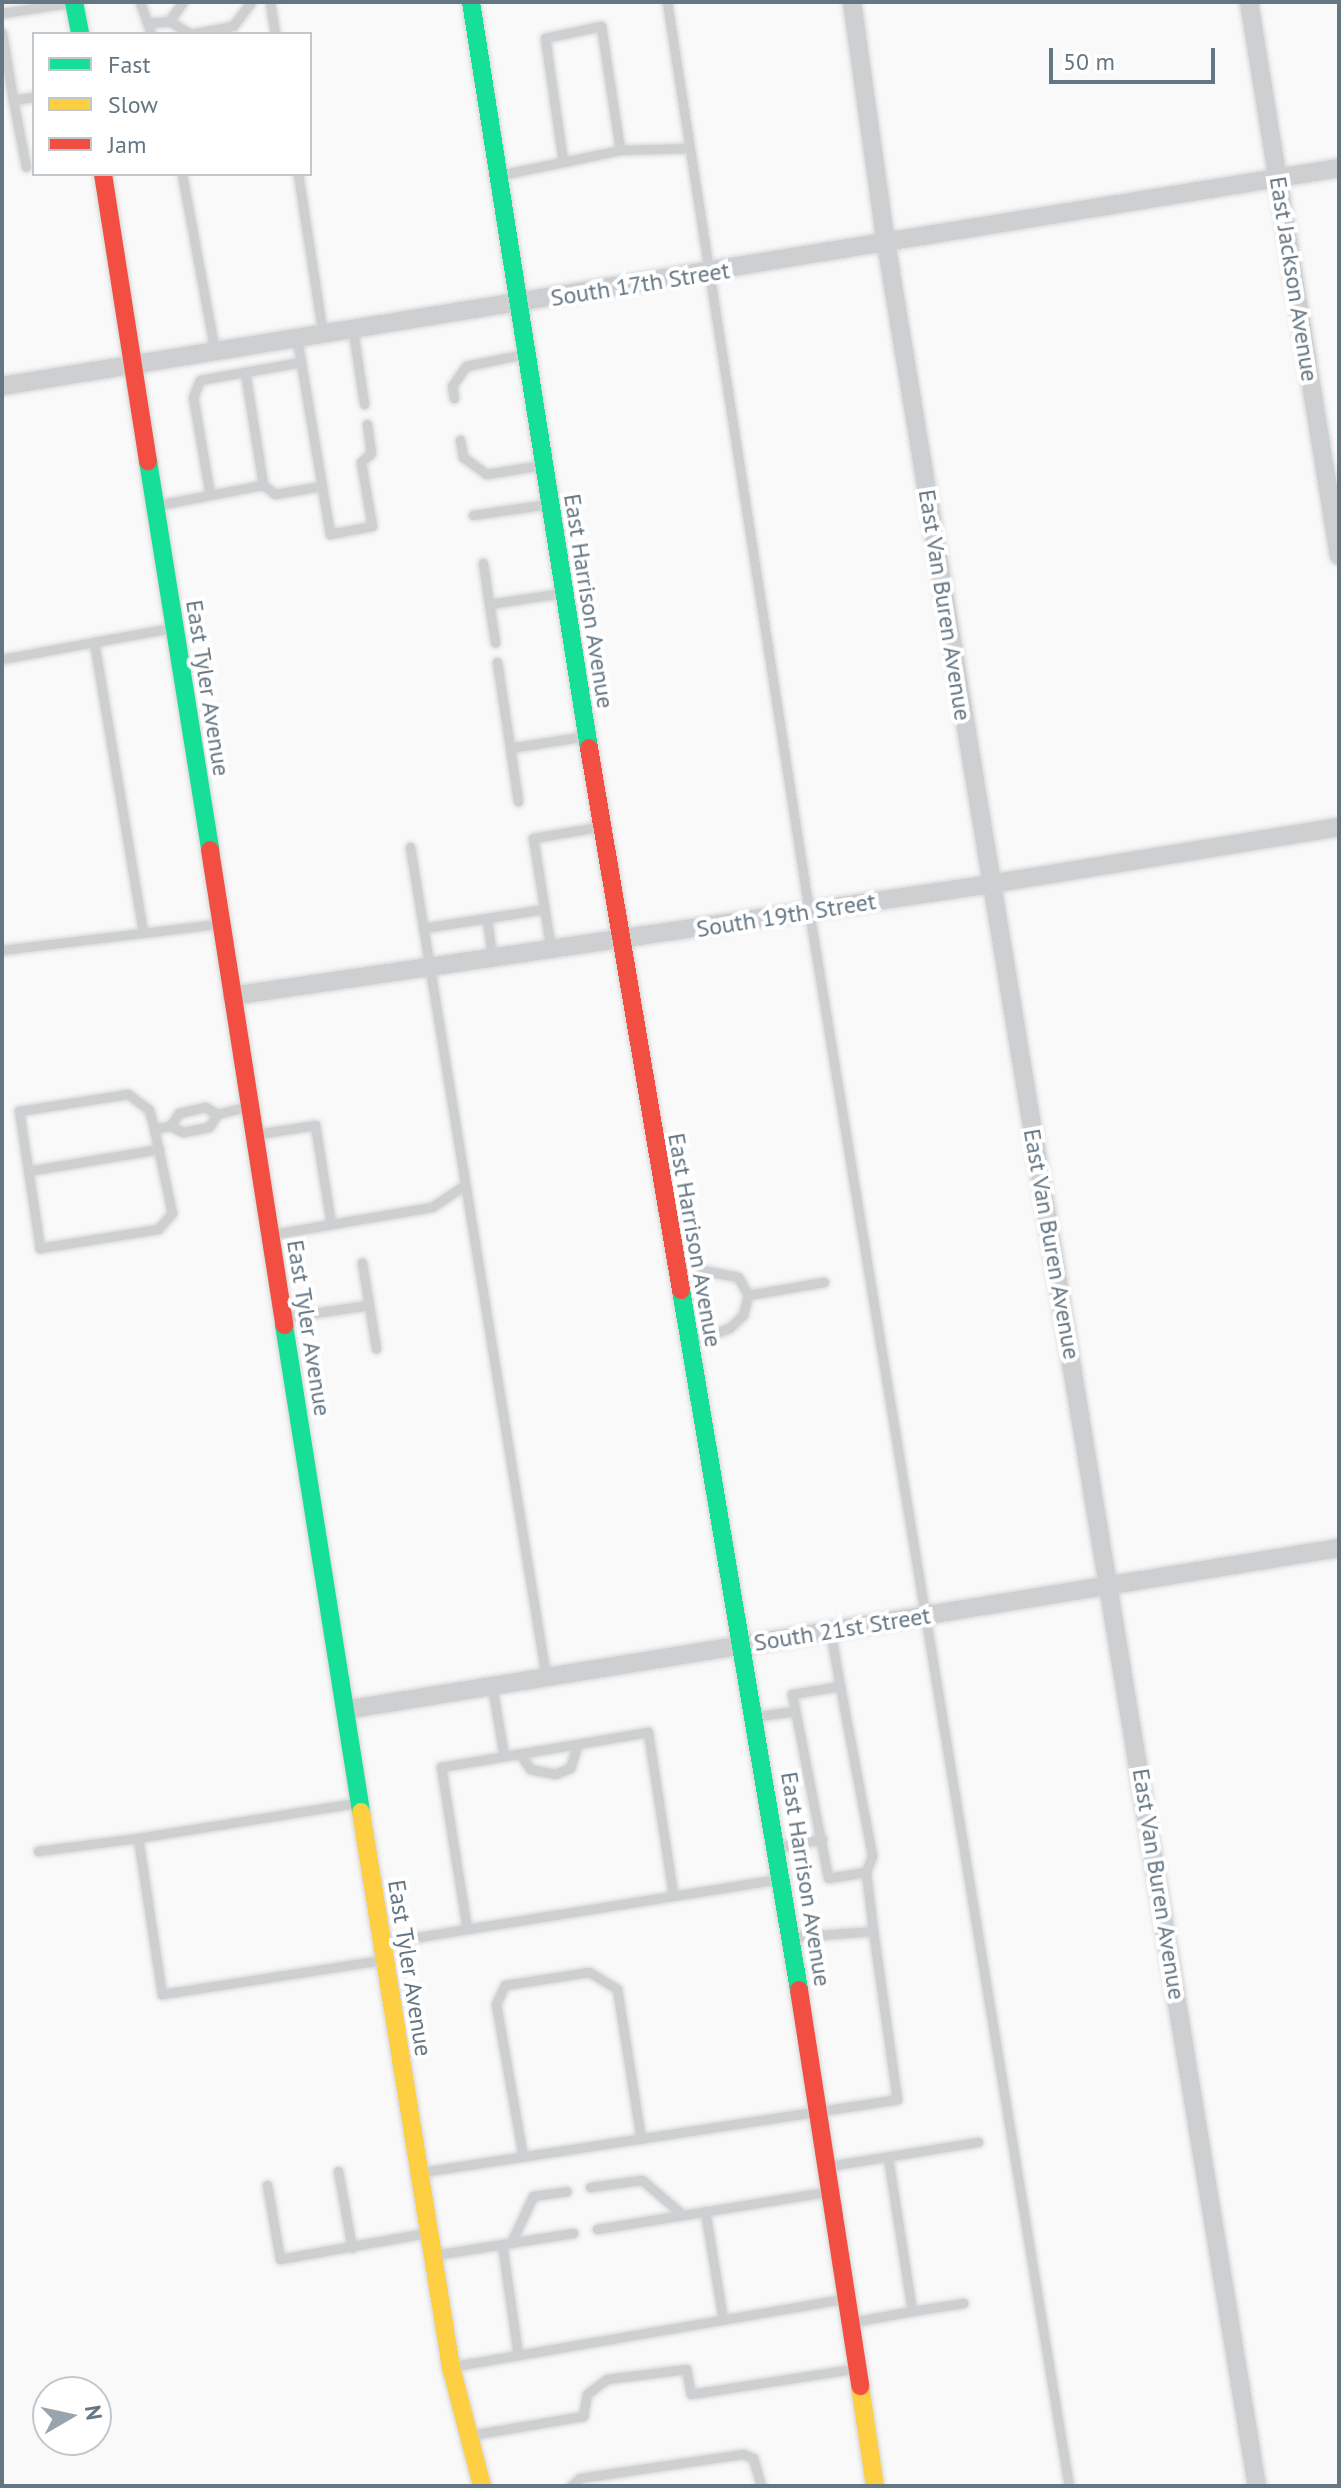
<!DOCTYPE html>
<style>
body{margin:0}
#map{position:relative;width:1341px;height:2488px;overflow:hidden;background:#f9f9f9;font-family:"PT Sans",sans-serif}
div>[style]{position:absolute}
.roads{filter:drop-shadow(0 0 2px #d5d6d7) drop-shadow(0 0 2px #d5d6d7)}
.lane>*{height:9px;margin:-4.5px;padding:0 4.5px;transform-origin:4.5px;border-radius:4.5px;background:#cecfd0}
.street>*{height:18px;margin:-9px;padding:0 9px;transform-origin:9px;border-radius:9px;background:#cecfd0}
.fast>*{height:18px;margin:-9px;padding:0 9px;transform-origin:9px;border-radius:9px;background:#16e098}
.slow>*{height:18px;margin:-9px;padding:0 9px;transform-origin:9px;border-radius:9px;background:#ffcf43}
.jam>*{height:18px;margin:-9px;padding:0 9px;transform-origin:9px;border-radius:9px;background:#f24e42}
span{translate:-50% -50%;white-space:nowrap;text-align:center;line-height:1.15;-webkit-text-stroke:8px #fff;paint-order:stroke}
.street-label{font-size:24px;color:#657683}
.frame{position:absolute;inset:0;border:4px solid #657683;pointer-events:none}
.legend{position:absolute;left:32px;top:32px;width:280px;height:144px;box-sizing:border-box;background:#fff;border:2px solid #c1c8cd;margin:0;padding:10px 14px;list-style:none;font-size:24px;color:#657683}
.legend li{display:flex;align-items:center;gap:16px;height:40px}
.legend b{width:40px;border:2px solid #c1c8cd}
.north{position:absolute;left:32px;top:2376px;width:80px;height:80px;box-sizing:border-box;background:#fff;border:2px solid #c1c8cd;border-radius:50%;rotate:81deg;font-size:22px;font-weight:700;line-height:32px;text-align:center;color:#657683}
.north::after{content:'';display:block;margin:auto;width:28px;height:36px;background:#99a4ac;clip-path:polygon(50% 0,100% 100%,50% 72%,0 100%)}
.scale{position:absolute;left:1049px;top:48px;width:166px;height:36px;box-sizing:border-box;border:4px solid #657683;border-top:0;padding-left:10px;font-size:24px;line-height:28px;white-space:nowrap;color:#657683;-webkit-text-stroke:6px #fff;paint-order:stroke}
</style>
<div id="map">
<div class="roads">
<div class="lane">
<div style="left:140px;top:2px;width:34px;rotate:71deg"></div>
<div style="left:270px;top:2px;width:32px;rotate:81deg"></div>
<div style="left:667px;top:2px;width:920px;rotate:81.12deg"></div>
<div style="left:809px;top:911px;width:1596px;rotate:80.63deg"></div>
<div style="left:2px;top:13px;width:69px;rotate:-8.4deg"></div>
<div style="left:169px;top:21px;width:26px;rotate:31deg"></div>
<div style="left:191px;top:34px;width:43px;rotate:-10.8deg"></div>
<div style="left:233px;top:26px;width:30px;rotate:-53deg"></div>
<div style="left:148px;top:23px;width:21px;rotate:-5deg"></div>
<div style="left:169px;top:21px;width:24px;rotate:-54deg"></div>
<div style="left:2px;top:33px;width:68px;rotate:80.7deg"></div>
<div style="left:13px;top:100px;width:21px;rotate:-8deg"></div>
<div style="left:13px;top:100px;width:68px;rotate:79deg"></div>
<div style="left:620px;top:150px;width:70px;rotate:-1.6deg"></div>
<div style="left:182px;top:174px;width:181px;rotate:79.5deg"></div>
<div style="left:298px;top:174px;width:164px;rotate:81.2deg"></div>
<div style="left:500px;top:175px;width:64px;rotate:-11.7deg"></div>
<div style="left:563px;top:162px;width:58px;rotate:-11.9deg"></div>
<div style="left:620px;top:150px;width:125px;rotate:-98.7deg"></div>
<div style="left:601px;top:26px;width:57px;rotate:167.9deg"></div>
<div style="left:545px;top:38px;width:125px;rotate:81.7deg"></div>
<div style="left:353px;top:331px;width:74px;rotate:81.4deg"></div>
<div style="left:297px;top:339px;width:198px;rotate:80.4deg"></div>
<div style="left:330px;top:534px;width:43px;rotate:-10.8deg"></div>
<div style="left:372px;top:526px;width:65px;rotate:-99.8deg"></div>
<div style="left:361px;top:462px;width:13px;rotate:-42deg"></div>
<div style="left:371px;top:453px;width:29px;rotate:-98deg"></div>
<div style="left:245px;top:372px;width:57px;rotate:-10.1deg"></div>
<div style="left:454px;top:398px;width:12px;rotate:-99deg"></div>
<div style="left:452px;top:386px;width:24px;rotate:-55deg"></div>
<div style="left:466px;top:366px;width:59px;rotate:-11.7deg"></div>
<div style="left:460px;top:440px;width:17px;rotate:80deg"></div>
<div style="left:463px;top:457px;width:29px;rotate:36deg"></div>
<div style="left:486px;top:474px;width:57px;rotate:-9.1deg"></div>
<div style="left:210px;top:495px;width:99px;rotate:-99.8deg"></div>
<div style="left:193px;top:397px;width:18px;rotate:-68deg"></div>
<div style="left:200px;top:380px;width:46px;rotate:-10.1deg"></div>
<div style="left:245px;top:372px;width:114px;rotate:80.9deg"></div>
<div style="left:158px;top:505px;width:107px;rotate:-10.8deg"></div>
<div style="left:263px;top:485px;width:15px;rotate:37deg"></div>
<div style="left:275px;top:494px;width:48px;rotate:-9.7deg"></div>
<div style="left:473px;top:515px;width:76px;rotate:-8.3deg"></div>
<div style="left:483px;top:563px;width:41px;rotate:81.7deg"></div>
<div style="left:489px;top:604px;width:75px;rotate:-8.5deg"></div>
<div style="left:489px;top:604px;width:39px;rotate:81deg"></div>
<div style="left:2px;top:659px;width:94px;rotate:-10.5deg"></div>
<div style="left:497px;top:662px;width:141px;rotate:81.4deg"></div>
<div style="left:510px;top:748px;width:77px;rotate:-9deg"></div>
<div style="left:410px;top:847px;width:841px;rotate:80.69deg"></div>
<div style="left:487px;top:918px;width:40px;rotate:82.9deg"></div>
<div style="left:423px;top:928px;width:123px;rotate:-8.9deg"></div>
<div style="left:143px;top:932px;width:294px;rotate:-99.6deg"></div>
<div style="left:94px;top:642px;width:78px;rotate:-10.3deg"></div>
<div style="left:2px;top:950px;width:217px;rotate:-6.9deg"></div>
<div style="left:551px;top:950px;width:113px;rotate:-99.1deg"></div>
<div style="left:533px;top:838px;width:66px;rotate:-9.6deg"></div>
<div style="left:170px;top:1126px;width:16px;rotate:-55deg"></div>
<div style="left:179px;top:1113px;width:27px;rotate:-13deg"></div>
<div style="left:205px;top:1107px;width:14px;rotate:30deg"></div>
<div style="left:217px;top:1114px;width:33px;rotate:-14deg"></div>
<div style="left:154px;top:1129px;width:86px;rotate:77.9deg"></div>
<div style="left:172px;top:1213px;width:21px;rotate:131deg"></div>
<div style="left:158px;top:1229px;width:120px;rotate:170.9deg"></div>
<div style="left:40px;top:1248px;width:139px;rotate:-98.7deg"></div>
<div style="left:19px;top:1111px;width:110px;rotate:-8.9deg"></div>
<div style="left:128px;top:1094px;width:26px;rotate:37deg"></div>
<div style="left:149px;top:1110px;width:20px;rotate:75deg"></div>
<div style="left:154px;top:1129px;width:16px;rotate:-11deg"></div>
<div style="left:170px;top:1126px;width:14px;rotate:25deg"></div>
<div style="left:183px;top:1132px;width:26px;rotate:-11deg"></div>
<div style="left:209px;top:1127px;width:15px;rotate:-58deg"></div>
<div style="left:257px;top:1134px;width:59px;rotate:-8.8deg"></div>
<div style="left:315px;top:1125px;width:100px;rotate:80.8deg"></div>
<div style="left:28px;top:1171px;width:133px;rotate:-9.5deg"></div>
<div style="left:274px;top:1234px;width:160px;rotate:-9.7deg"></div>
<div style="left:432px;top:1207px;width:40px;rotate:-34deg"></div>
<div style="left:681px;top:1266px;width:58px;rotate:10.9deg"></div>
<div style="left:738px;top:1277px;width:21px;rotate:61deg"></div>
<div style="left:748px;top:1295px;width:21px;rotate:104deg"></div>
<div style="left:743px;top:1315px;width:19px;rotate:137deg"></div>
<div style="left:729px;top:1328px;width:40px;rotate:159.8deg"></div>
<div style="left:748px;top:1295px;width:77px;rotate:-9.7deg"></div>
<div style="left:369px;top:1305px;width:44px;rotate:80.8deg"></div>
<div style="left:286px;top:1317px;width:84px;rotate:-8.2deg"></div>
<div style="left:369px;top:1305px;width:43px;rotate:-99.5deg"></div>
<div style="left:830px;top:1630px;width:57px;rotate:79.9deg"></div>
<div style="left:840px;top:1686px;width:49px;rotate:170.5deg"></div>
<div style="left:792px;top:1694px;width:187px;rotate:78.9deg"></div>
<div style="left:828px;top:1878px;width:38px;rotate:-9deg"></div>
<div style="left:492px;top:1686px;width:71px;rotate:80.3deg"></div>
<div style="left:840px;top:1686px;width:173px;rotate:79.3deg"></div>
<div style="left:872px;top:1856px;width:17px;rotate:111deg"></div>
<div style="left:866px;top:1872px;width:59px;rotate:83.2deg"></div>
<div style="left:759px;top:1716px;width:36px;rotate:-8deg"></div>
<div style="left:520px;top:1754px;width:18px;rotate:56deg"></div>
<div style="left:530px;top:1769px;width:25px;rotate:11deg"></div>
<div style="left:555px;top:1774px;width:16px;rotate:-22deg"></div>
<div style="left:570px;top:1768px;width:25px;rotate:-72deg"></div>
<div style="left:356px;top:1803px;width:221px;rotate:170.9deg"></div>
<div style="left:138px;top:1838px;width:158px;rotate:81.3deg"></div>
<div style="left:162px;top:1994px;width:222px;rotate:-8.8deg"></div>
<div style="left:778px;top:1847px;width:45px;rotate:-10.3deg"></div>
<div style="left:38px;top:1851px;width:101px;rotate:-7.4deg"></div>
<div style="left:673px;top:1894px;width:164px;rotate:-98.8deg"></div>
<div style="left:648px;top:1732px;width:210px;rotate:170.4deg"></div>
<div style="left:441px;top:1767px;width:164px;rotate:80.9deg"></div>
<div style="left:467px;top:1929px;width:316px;rotate:-9.1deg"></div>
<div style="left:383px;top:1943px;width:85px;rotate:-9.5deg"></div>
<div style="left:523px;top:2157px;width:155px;rotate:-100deg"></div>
<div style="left:496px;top:2004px;width:21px;rotate:-65deg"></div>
<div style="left:505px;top:1985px;width:85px;rotate:-8.8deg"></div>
<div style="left:589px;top:1972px;width:33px;rotate:31deg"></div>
<div style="left:617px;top:1989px;width:152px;rotate:80.9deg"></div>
<div style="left:829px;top:2166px;width:151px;rotate:-9.2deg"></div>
<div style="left:338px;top:2171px;width:78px;rotate:79.7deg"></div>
<div style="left:422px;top:2172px;width:481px;rotate:-8.7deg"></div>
<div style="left:897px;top:2099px;width:170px;rotate:-98.1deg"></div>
<div style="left:873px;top:1931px;width:79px;rotate:175.7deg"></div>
<div style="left:267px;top:2185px;width:75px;rotate:80deg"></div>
<div style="left:280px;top:2259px;width:148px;rotate:-10.1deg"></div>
<div style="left:590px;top:2187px;width:52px;rotate:-7.7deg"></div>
<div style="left:642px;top:2180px;width:54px;rotate:40.5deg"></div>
<div style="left:705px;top:2211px;width:110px;rotate:80.6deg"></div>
<div style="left:597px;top:2229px;width:232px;rotate:-9.2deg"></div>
<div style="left:511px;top:2243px;width:52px;rotate:-64.9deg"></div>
<div style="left:533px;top:2196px;width:34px;rotate:-8deg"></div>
<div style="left:502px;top:2244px;width:112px;rotate:81.8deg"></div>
<div style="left:434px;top:2255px;width:141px;rotate:-9deg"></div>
<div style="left:912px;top:2311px;width:52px;rotate:-8.9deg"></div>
<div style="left:853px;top:2322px;width:60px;rotate:-10.6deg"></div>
<div style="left:912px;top:2311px;width:156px;rotate:-98.9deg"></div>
<div style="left:455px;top:2366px;width:394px;rotate:-9.8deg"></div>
<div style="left:471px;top:2435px;width:114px;rotate:-9.6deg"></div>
<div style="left:583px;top:2416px;width:22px;rotate:-80deg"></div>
<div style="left:587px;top:2394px;width:25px;rotate:-37deg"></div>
<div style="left:607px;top:2379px;width:80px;rotate:-7.2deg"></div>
<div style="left:686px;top:2369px;width:25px;rotate:79deg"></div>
<div style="left:691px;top:2394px;width:164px;rotate:-8.8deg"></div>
<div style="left:571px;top:2486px;width:12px;rotate:-42deg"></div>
<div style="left:580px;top:2478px;width:165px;rotate:-8.4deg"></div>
<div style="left:743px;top:2454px;width:11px;rotate:22deg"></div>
<div style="left:753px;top:2458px;width:29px;rotate:74deg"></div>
</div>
<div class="street">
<div style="left:852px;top:2px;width:243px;rotate:82deg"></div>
<div style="left:886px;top:243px;width:2273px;rotate:80.61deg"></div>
<div style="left:1249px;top:2px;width:561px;rotate:80.77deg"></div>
<div style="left:2px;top:386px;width:1355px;rotate:-9.26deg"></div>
<div style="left:232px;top:996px;width:767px;rotate:-8.39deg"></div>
<div style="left:991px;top:884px;width:353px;rotate:-9.3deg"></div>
<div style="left:345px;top:1710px;width:1007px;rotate:-9.26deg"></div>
</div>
<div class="fast">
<div style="left:74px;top:2px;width:33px;rotate:79deg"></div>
<div style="left:471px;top:2px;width:755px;rotate:81.01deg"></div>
<div style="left:148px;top:461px;width:394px;rotate:80.9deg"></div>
<div style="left:681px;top:1290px;width:710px;rotate:80.43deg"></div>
<div style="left:284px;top:1325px;width:493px;rotate:81deg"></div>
</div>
<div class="slow">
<div style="left:361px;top:1812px;width:562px;rotate:80.79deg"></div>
<div style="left:451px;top:2367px;width:123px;rotate:75.4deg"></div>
<div style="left:860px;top:2386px;width:101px;rotate:81.5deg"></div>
</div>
<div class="jam">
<div style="left:103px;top:174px;width:291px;rotate:81.1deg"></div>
<div style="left:589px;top:748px;width:550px;rotate:80.37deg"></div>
<div style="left:210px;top:850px;width:481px;rotate:81.1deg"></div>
<div style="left:799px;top:1990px;width:401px;rotate:81.2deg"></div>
</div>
</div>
<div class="street-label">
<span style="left:1294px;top:279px;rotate:81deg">East Jackson Avenue</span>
<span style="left:640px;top:284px;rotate:-9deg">South 17th Street</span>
<span style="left:589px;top:601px;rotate:81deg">East Harrison Avenue</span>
<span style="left:945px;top:605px;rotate:81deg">East Van Buren Avenue</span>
<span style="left:208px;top:688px;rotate:81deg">East Tyler Avenue</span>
<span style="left:786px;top:915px;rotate:-9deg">South 19th Street</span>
<span style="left:695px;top:1240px;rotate:80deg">East Harrison Avenue</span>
<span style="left:1052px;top:1244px;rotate:80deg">East Van Buren Avenue</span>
<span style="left:309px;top:1328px;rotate:81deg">East Tyler Avenue</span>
<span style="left:842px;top:1629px;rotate:-9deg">South 21st Street</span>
<span style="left:806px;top:1879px;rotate:81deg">East Harrison Avenue</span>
<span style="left:1159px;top:1884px;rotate:81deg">East Van Buren Avenue</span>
<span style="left:410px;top:1968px;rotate:81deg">East Tyler Avenue</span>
</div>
<div class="frame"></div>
<ul class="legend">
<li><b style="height:10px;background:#16e098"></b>Fast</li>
<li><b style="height:10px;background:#ffcf43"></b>Slow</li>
<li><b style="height:10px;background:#f24e42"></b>Jam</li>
</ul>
<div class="north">N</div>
<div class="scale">50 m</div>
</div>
